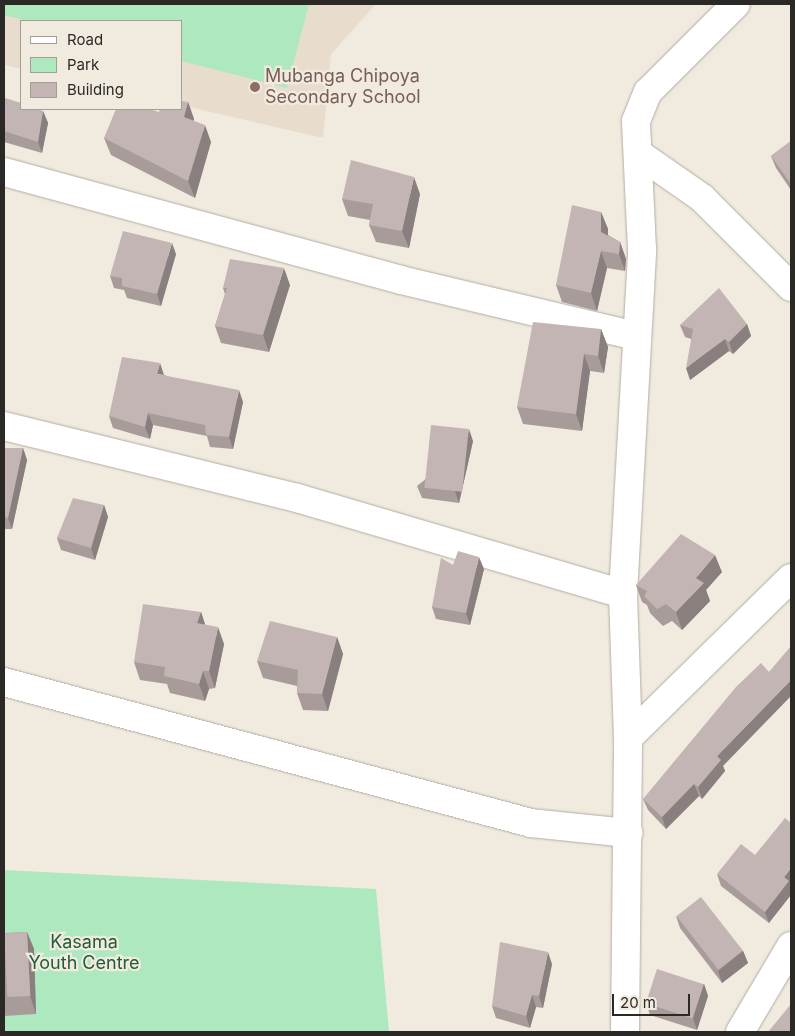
<!DOCTYPE html>
<style>
body{margin:0}
#map{position:relative;width:795px;height:1036px;overflow:hidden;background:#f1eadf;font-family:Inter,sans-serif}
div>[style]{position:absolute}
.built>*{inset:0;background:#e8dccc}
.green>*{inset:0;background:#aee8be}
.roads{filter:drop-shadow(0 0 1px #b3aca2) drop-shadow(0 0 1px #b3aca2)}
.minor>*{height:28px;margin:-14px;padding:0 14px;transform-origin:14px;border-radius:14px;background:#fff}
.wall>*{inset:0;background:#a89c9b}
.shaded-wall>*{inset:0;background:#887f7e}
.building>*{inset:0;background:#c3b5b4;transform-origin:0 0}
.dots>*{width:14px;height:14px;translate:-50% -50%;box-sizing:border-box;border:2px solid #f1eadf;border-radius:50%}
span{translate:-50% -50%;white-space:nowrap;text-align:center;line-height:1.15;-webkit-text-stroke:4.5px #f1eadf;paint-order:stroke}
.education-label{font-size:18px;color:#785e54}
.left{translate:0 -50%;text-align:left}
.park-label{font-size:18px;color:#205d37}
.frame{position:absolute;inset:0;border:5px solid #2b2925;pointer-events:none}
.legend{position:absolute;left:20px;top:20px;width:162px;height:90px;box-sizing:border-box;background:#f1eadf;border:1px solid #a29d95;margin:0;padding:6px 9px;list-style:none;font-size:15px;color:#2b2925}
.legend li{display:flex;align-items:center;gap:10px;height:25px}
.legend b{width:25px;border:1px solid #a29d95}
.scale{position:absolute;left:612px;top:994px;width:78px;height:22px;box-sizing:border-box;border:2px solid #2b2925;border-top:0;padding-left:6px;font-size:15px;line-height:18px;white-space:nowrap;color:#2b2925;-webkit-text-stroke:4px #f1eadf;paint-order:stroke}
</style>
<div id="map">
<div class="built">
<div style="clip-path:polygon(4px 4px,376px 4px,331px 54px,323px 138px,181px 105px,181px 21px,21px 21px,21px 69px,4px 65px)"></div>
</div>
<div class="green">
<div style="clip-path:polygon(4px 4px,309px 4px,287px 88px,181px 61px,181px 21px,28px 21px,4px 15px)"></div>
<div style="clip-path:polygon(4px 870px,376px 889px,389px 1032px,4px 1032px)"></div>
</div>
<div class="roads">
<div class="minor">
<div style="left:639px;top:154px;width:77px;rotate:34.9deg"></div>
<div style="left:702px;top:198px;width:126px;rotate:45deg"></div>
<div style="left:4px;top:172px;width:411px;rotate:15.2deg"></div>
<div style="left:401px;top:280px;width:242px;rotate:13.4deg"></div>
<div style="left:4px;top:426px;width:302px;rotate:13.8deg"></div>
<div style="left:297px;top:498px;width:340px;rotate:16.4deg"></div>
<div style="left:4px;top:682px;width:546px;rotate:14.98deg"></div>
<div style="left:531px;top:823px;width:98px;rotate:5.9deg"></div>
<div style="left:628px;top:738px;width:144px;rotate:-92deg"></div>
<div style="left:623px;top:594px;width:345px;rotate:-86.8deg"></div>
<div style="left:642px;top:250px;width:129px;rotate:-92.7deg"></div>
<div style="left:636px;top:121px;width:31px;rotate:-68deg"></div>
<div style="left:648px;top:92px;width:124px;rotate:-45deg"></div>
<div style="left:625px;top:1032px;width:294px;rotate:-89.4deg"></div>
<div style="left:628px;top:738px;width:228px;rotate:-44.5deg"></div>
<div style="left:740px;top:1032px;width:100px;rotate:-59.3deg"></div>
</div>
</div>
<div class="wall">
<div style="clip-path:polygon(188px 102px,194px 119px,193px 121px,211px 142px,195px 198px,111px 155px,104px 138px,159px 112px)"></div>
<div style="clip-path:polygon(4px 104px,43px 111px,48px 123px,42px 153px,4px 142px)"></div>
<div style="clip-path:polygon(791px 141px,791px 190px,776px 168px,771px 156px)"></div>
<div style="clip-path:polygon(420px 194px,409px 248px,376px 242px,369px 225px,370px 220px,348px 216px,342px 199px)"></div>
<div style="clip-path:polygon(601px 212px,608px 229px,608px 235px,620px 242px,626px 259px,625px 271px,607px 268px,597px 311px,562px 302px,556px 285px)"></div>
<div style="clip-path:polygon(176px 254px,161px 306px,127px 298px,124px 290px,114px 288px,110px 276px)"></div>
<div style="clip-path:polygon(290px 285px,269px 352px,221px 343px,215px 326px,225px 294px,223px 288px)"></div>
<div style="clip-path:polygon(747px 324px,751px 336px,733px 354px,729px 351px,690px 380px,691px 339px,685px 337px,680px 325px)"></div>
<div style="clip-path:polygon(601px 329px,608px 347px,604px 373px,590px 371px,582px 431px,523px 424px,517px 407px)"></div>
<div style="clip-path:polygon(164px 375px,243px 402px,233px 449px,210px 447px,207px 436px,153px 425px,150px 439px,113px 428px,109px 416px)"></div>
<div style="clip-path:polygon(473px 441px,459px 503px,422px 498px,417px 486px)"></div>
<div style="clip-path:polygon(4px 448px,23px 448px,27px 460px,12px 529px,4px 529px)"></div>
<div style="clip-path:polygon(104px 505px,108px 517px,95px 560px,61px 550px,57px 538px)"></div>
<div style="clip-path:polygon(453px 565px,484px 569px,470px 625px,436px 619px,432px 607px)"></div>
<div style="clip-path:polygon(722px 572px,706px 590px,710px 601px,682px 630px,672px 621px,663px 626px,650px 613px,647px 605px,642px 602px,636px 585px)"></div>
<div style="clip-path:polygon(201px 612px,205px 625px,224px 644px,215px 688px,209px 689px,205px 701px,170px 693px,167px 684px,140px 680px,134px 662px)"></div>
<div style="clip-path:polygon(337px 637px,343px 654px,328px 711px,303px 710px,297px 693px,297px 686px,263px 678px,257px 661px)"></div>
<div style="clip-path:polygon(723px 766px,725px 771px,702px 799px,699px 796px,666px 829px,648px 810px,643px 799px)"></div>
<div style="clip-path:polygon(717px 874px,790px 885px,769px 923px,721px 886px)"></div>
<div style="clip-path:polygon(676px 916px,743px 951px,748px 963px,722px 983px,680px 928px)"></div>
<div style="clip-path:polygon(27px 932px,34px 949px,36px 1014px,4px 1016px,4px 933px)"></div>
<div style="clip-path:polygon(552px 964px,543px 1008px,536px 1007px,530px 1028px,496px 1018px,492px 1006px)"></div>
<div style="clip-path:polygon(704px 984px,708px 996px,697px 1030px,650px 1015px,646px 1003px)"></div>
</div>
<div class="shaded-wall">
<div style="clip-path:polygon(188px 102px,194px 119px,191px 134px,184px 117px)"></div>
<div style="clip-path:polygon(43px 111px,48px 123px,42px 153px,38px 142px)"></div>
<div style="clip-path:polygon(205px 125px,211px 142px,195px 198px,188px 181px)"></div>
<div style="clip-path:polygon(414px 177px,420px 194px,409px 248px,402px 231px)"></div>
<div style="clip-path:polygon(601px 212px,608px 229px,608px 249px,601px 232px)"></div>
<div style="clip-path:polygon(620px 242px,626px 259px,625px 271px,619px 254px)"></div>
<div style="clip-path:polygon(172px 243px,176px 254px,161px 306px,157px 294px)"></div>
<div style="clip-path:polygon(601px 251px,607px 268px,597px 311px,591px 293px)"></div>
<div style="clip-path:polygon(284px 268px,290px 285px,269px 352px,263px 335px)"></div>
<div style="clip-path:polygon(747px 324px,751px 336px,733px 354px,729px 342px)"></div>
<div style="clip-path:polygon(601px 329px,608px 347px,604px 373px,598px 356px)"></div>
<div style="clip-path:polygon(725px 339px,729px 351px,690px 380px,686px 368px)"></div>
<div style="clip-path:polygon(584px 354px,590px 371px,582px 431px,576px 414px)"></div>
<div style="clip-path:polygon(160px 363px,164px 375px,157px 374px)"></div>
<div style="clip-path:polygon(239px 390px,243px 402px,233px 449px,229px 437px)"></div>
<div style="clip-path:polygon(148px 413px,153px 425px,150px 439px,145px 427px)"></div>
<div style="clip-path:polygon(469px 429px,473px 441px,459px 503px,455px 491px)"></div>
<div style="clip-path:polygon(23px 448px,27px 460px,12px 529px,8px 518px)"></div>
<div style="clip-path:polygon(104px 505px,108px 517px,95px 560px,91px 548px)"></div>
<div style="clip-path:polygon(715px 555px,722px 572px,706px 590px,710px 601px,682px 630px,676px 612px,696px 578px)"></div>
<div style="clip-path:polygon(479px 557px,484px 569px,470px 625px,466px 613px)"></div>
<div style="clip-path:polygon(201px 612px,207px 630px,197px 623px)"></div>
<div style="clip-path:polygon(218px 627px,224px 644px,215px 688px,209px 671px)"></div>
<div style="clip-path:polygon(337px 637px,343px 654px,328px 711px,322px 694px)"></div>
<div style="clip-path:polygon(203px 671px,209px 689px,205px 701px,199px 684px)"></div>
<div style="clip-path:polygon(791px 680px,791px 696px,723px 766px,725px 771px,702px 799px,698px 787px,717px 756px)"></div>
<div style="clip-path:polygon(694px 784px,699px 796px,666px 829px,662px 817px)"></div>
<div style="clip-path:polygon(791px 868px,791px 884px,790px 885px,791px 888px,791px 895px,769px 923px,765px 912px,784px 877px)"></div>
<div style="clip-path:polygon(27px 932px,34px 949px,36px 1014px,30px 996px)"></div>
<div style="clip-path:polygon(743px 951px,748px 963px,722px 983px,718px 971px)"></div>
<div style="clip-path:polygon(548px 952px,552px 964px,543px 1008px,539px 996px)"></div>
<div style="clip-path:polygon(704px 984px,708px 996px,697px 1030px,693px 1018px)"></div>
<div style="clip-path:polygon(532px 995px,536px 1007px,530px 1028px,526px 1016px)"></div>
</div>
<div class="building">
<div style="clip-path:polygon(5px 98px,21px 103px,21px 109px,37px 109px,43px 111px,38px 142px,4px 131px,4px 104px)"></div>
<div style="clip-path:polygon(181px 101px,188px 102px,184px 117px,205px 125px,188px 181px,104px 138px,116px 109px,150px 109px,159px 112px,160px 109px,181px 109px)"></div>
<div style="clip-path:polygon(791px 141px,791px 184px,771px 156px)"></div>
<div style="clip-path:polygon(351px 160px,414px 177px,402px 231px,369px 225px,373px 204px,342px 199px)"></div>
<div style="clip-path:polygon(572px 205px,601px 212px,601px 232px,620px 242px,619px 254px,601px 251px,591px 293px,556px 285px)"></div>
<div style="clip-path:polygon(123px 231px,172px 243px,157px 294px,122px 286px,122px 278px,110px 276px)"></div>
<div style="clip-path:polygon(230px 259px,284px 268px,263px 335px,215px 326px,227px 288px,223px 288px)"></div>
<div style="clip-path:polygon(719px 288px,747px 324px,729px 342px,725px 339px,686px 368px,693px 329px,680px 325px)"></div>
<div style="clip-path:polygon(533px 322px,601px 329px,598px 356px,584px 354px,576px 414px,517px 407px)"></div>
<div style="clip-path:polygon(122px 357px,160px 363px,157px 374px,239px 390px,229px 437px,206px 435px,205px 425px,148px 413px,145px 427px,109px 416px)"></div>
<div style="left:431px;top:425px;width:38px;height:63px;rotate:6deg"></div>
<div style="clip-path:polygon(4px 448px,23px 448px,8px 518px,4px 517px)"></div>
<div style="clip-path:polygon(73px 498px,104px 505px,91px 548px,57px 538px)"></div>
<div style="clip-path:polygon(681px 534px,715px 555px,696px 578px,704px 583px,676px 612px,666px 604px,657px 609px,644px 596px,647px 591px,636px 585px)"></div>
<div style="clip-path:polygon(458px 551px,479px 557px,466px 613px,432px 607px,441px 558px,453px 565px)"></div>
<div style="clip-path:polygon(143px 604px,201px 612px,197px 623px,218px 627px,209px 671px,203px 671px,199px 684px,164px 676px,165px 667px,134px 662px)"></div>
<div style="clip-path:polygon(270px 621px,337px 637px,322px 694px,297px 693px,298px 670px,257px 661px)"></div>
<div style="clip-path:polygon(791px 646px,791px 680px,717px 756px,721px 760px,698px 787px,694px 784px,662px 817px,643px 799px,736px 687px,761px 663px,769px 672px)"></div>
<div style="clip-path:polygon(785px 818px,791px 823px,791px 868px,784px 877px,789px 881px,765px 912px,717px 874px,741px 844px,755px 855px)"></div>
<div style="left:701px;top:897px;width:68px;height:31px;rotate:52deg"></div>
<div style="left:27px;top:932px;width:64px;height:23px;rotate:87deg"></div>
<div style="clip-path:polygon(500px 942px,548px 952px,539px 996px,532px 995px,526px 1016px,492px 1006px)"></div>
<div style="left:657px;top:969px;width:49px;height:36px;rotate:18deg"></div>
<div style="clip-path:polygon(791px 1004px,791px 1032px,768px 1032px)"></div>
</div>
<div class="dots">
<div style="left:255px;top:87px;background:#8d6e63"></div>
</div>
<div class="education-label">
<span class="left" style="left:265px;top:87px">Mubanga Chipoya<br>Secondary School</span>
</div>
<div class="park-label">
<span style="left:84px;top:953px">Kasama<br>Youth Centre</span>
</div>
<div class="frame"></div>
<ul class="legend">
<li><b style="height:6px;background:#fff"></b>Road</li>
<li><b style="height:14px;background:#aee8be"></b>Park</li>
<li><b style="height:14px;background:#c3b5b4"></b>Building</li>
</ul>
<div class="scale">20 m</div>
</div>
